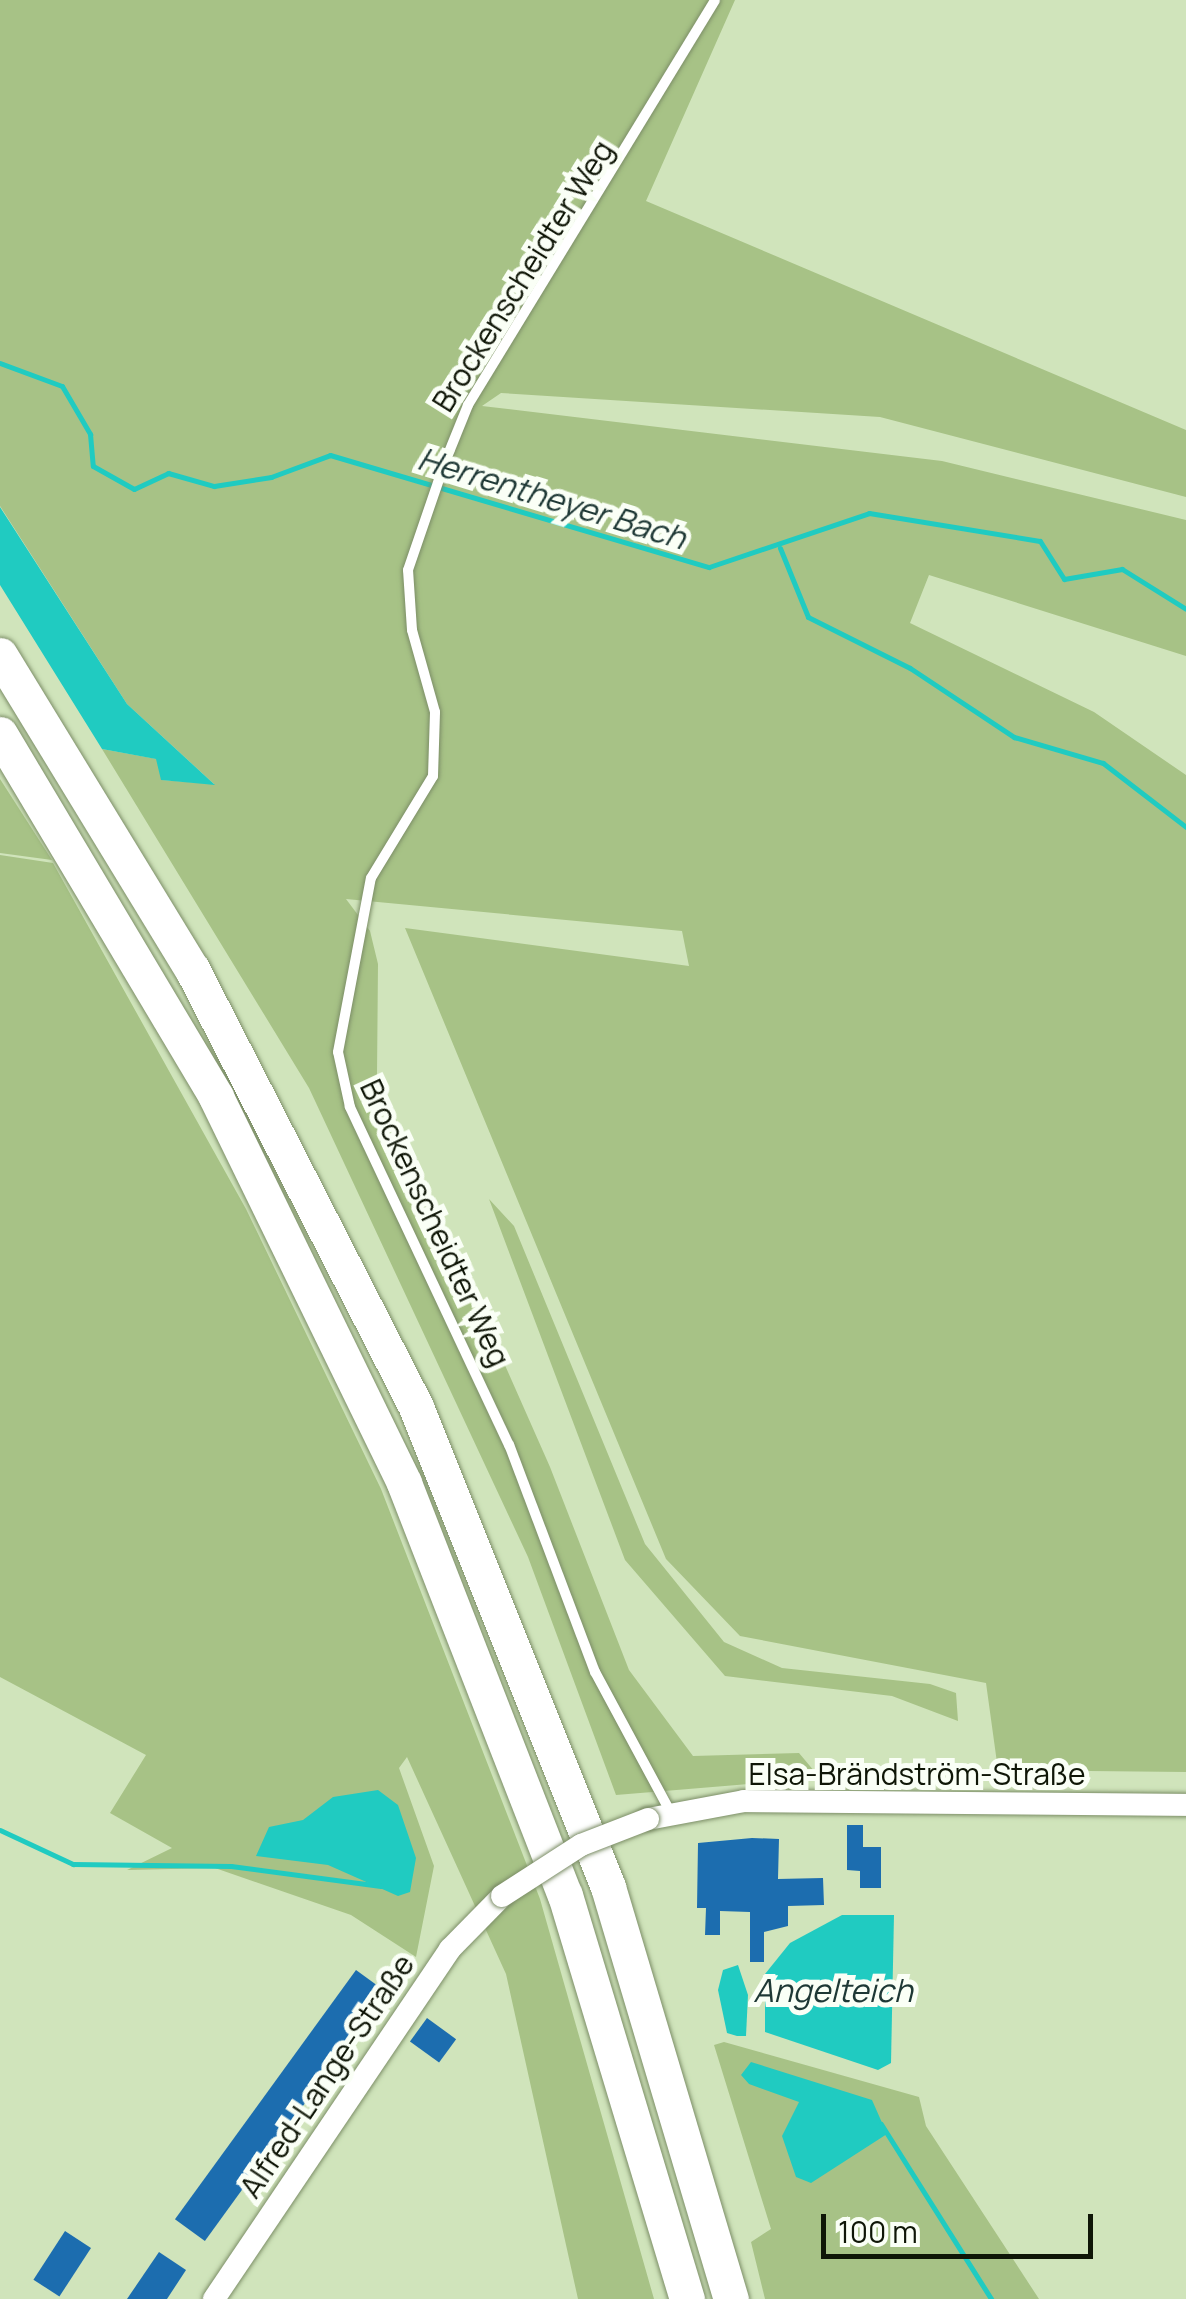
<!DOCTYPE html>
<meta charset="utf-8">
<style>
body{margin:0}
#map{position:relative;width:1186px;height:2299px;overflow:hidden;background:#d0e4bb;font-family:Manrope,sans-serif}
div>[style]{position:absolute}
.green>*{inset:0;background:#a7c286}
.water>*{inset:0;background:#20cbc1}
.stream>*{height:5px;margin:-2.5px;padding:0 2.5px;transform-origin:2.5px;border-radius:2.5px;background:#20cbc1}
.building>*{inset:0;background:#1c6daf;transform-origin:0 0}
.roads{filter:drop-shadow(0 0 2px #7c8e67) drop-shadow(0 0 2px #7c8e67)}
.service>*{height:10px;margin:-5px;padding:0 5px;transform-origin:5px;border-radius:5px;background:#fff}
.tertiary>*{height:22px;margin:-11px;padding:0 11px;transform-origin:11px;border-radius:11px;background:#fff}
.motorway>*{height:35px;margin:-17.5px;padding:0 17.5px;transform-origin:17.5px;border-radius:17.5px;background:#fff}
.bridges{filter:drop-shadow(0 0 2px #7c8e67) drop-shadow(0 0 2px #7c8e67)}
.tertiary-bridge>*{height:22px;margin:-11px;padding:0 11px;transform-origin:11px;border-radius:11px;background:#fff}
span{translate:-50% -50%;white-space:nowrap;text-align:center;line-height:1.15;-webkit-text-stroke:10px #fafff6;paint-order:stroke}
.street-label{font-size:30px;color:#0f1607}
.water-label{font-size:32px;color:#1e3835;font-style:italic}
.scale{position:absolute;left:821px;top:2214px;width:272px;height:45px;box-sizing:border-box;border:5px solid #0f1607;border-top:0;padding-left:12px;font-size:30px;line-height:35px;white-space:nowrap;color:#0f1607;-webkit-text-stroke:8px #fafff6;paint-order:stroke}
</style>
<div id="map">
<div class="green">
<div style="clip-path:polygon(0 0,735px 0,646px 201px,1186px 430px,1186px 497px,880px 417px,501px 393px,482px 406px,942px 461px,1186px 520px,1186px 656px,929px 575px,910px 623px,1094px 712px,1186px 775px,1186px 1772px,998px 1770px,986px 1683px,740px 1636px,666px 1559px,405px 928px,689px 966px,682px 931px,346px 899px,370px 931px,378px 964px,377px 1076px,550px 1467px,629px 1670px,693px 1756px,799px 1753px,820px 1778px,616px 1795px,528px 1557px,309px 1088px,102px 749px,157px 759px,162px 780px,214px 784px,127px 704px,0 506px)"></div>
<div style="clip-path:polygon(0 779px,52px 860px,0 853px)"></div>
<div style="clip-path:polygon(0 855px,53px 863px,246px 1209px,381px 1489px,540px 1899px,654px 2299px,578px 2299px,506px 1974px,407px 1757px,399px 1768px,434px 1866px,416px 1957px,351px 1915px,215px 1868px,127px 1870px,172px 1848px,110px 1813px,146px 1755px,0 1677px)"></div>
<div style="clip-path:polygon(489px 1199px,514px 1226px,645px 1544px,724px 1642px,782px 1668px,930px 1684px,956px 1693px,958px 1721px,892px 1696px,725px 1676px,625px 1560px)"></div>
<div style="clip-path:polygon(724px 2042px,919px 2097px,926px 2126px,1039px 2299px,765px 2299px,751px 2242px,771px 2229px,714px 2045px)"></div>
</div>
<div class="water">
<div style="clip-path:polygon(0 507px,127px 704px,215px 785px,161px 780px,156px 759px,102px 749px,0 585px)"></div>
<div style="clip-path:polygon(378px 1790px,398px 1805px,416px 1858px,410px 1892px,398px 1896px,328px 1865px,256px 1856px,269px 1827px,303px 1820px,333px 1797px)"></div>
<div style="clip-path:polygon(842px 1915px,894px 1915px,891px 2063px,878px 2070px,765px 2032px,765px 1974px,790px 1943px)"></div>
<div style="clip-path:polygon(738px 1965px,748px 1995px,746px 2036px,737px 2036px,727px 2033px,718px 1990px,723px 1970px)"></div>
<div style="clip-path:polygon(751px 2062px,872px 2100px,887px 2134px,811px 2183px,796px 2177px,782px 2136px,799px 2102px,749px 2084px,741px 2075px)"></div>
</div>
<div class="stream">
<div style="left:0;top:363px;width:66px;rotate:20.4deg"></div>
<div style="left:62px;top:386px;width:56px;rotate:59.7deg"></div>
<div style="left:90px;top:434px;width:32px;rotate:85deg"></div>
<div style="left:93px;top:466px;width:47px;rotate:29.3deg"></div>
<div style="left:134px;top:489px;width:38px;rotate:-25deg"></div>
<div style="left:168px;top:473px;width:48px;rotate:15.8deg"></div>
<div style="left:214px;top:486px;width:58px;rotate:-9deg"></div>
<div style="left:271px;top:477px;width:63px;rotate:-20.4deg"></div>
<div style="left:330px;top:455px;width:395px;rotate:16.5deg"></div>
<div style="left:709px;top:567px;width:169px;rotate:-18.6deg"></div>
<div style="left:869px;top:513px;width:173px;rotate:9.3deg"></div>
<div style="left:1040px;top:541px;width:45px;rotate:57.7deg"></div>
<div style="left:1064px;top:579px;width:59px;rotate:-9.8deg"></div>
<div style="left:1122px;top:569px;width:75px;rotate:32deg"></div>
<div style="left:780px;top:548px;width:74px;rotate:67.9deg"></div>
<div style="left:808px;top:617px;width:114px;rotate:26.6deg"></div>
<div style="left:910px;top:668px;width:125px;rotate:33.6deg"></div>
<div style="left:1014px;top:737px;width:93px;rotate:16.3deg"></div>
<div style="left:1103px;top:763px;width:105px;rotate:37.6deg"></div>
<div style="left:0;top:1830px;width:81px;rotate:25deg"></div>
<div style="left:73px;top:1864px;width:158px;rotate:0.7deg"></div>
<div style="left:231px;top:1866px;width:151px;rotate:7.6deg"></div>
<div style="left:881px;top:2124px;width:207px;rotate:57.8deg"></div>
</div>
<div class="building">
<div style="clip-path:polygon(847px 1825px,863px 1825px,863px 1847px,881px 1847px,881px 1888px,860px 1888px,860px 1871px,847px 1870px)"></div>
<div style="clip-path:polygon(752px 1838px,779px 1839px,778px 1879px,823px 1878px,824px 1905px,788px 1906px,788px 1926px,764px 1932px,764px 1962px,750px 1962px,750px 1912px,720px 1911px,720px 1935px,705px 1935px,706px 1908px,697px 1908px,698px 1843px)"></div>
<div style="left:356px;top:1970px;width:37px;height:308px;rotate:36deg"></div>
<div style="left:427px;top:2018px;width:36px;height:29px;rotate:36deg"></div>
<div style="left:65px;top:2231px;width:31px;height:58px;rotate:33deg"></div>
<div style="clip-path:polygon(159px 2252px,186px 2270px,167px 2299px,127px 2299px)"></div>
</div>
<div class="roads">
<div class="service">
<div style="left:671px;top:1813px;width:160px;rotate:-118.3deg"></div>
<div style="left:595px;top:1672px;width:243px;rotate:-110.7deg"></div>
<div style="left:509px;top:1445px;width:374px;rotate:-115.2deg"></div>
<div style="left:350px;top:1107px;width:56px;rotate:-102.3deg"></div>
<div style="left:338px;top:1052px;width:177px;rotate:-79.3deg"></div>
<div style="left:371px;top:878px;width:119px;rotate:-58.7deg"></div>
<div style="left:433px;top:776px;width:64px;rotate:-88.2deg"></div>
<div style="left:435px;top:712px;width:85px;rotate:-105.7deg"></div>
<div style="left:412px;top:630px;width:60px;rotate:-93.8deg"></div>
<div style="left:408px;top:570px;width:114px;rotate:-71.1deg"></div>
<div style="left:445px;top:462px;width:61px;rotate:-68deg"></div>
<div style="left:468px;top:405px;width:474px;rotate:-58.6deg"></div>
</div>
<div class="tertiary">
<div style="left:648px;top:1819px;width:98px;rotate:-10.6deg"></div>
<div style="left:744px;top:1801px;width:442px;rotate:0.5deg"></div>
<div style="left:214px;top:2299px;width:422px;rotate:-56deg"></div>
<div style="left:450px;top:1949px;width:74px;rotate:-45.5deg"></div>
</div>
<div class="motorway">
<div style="left:0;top:655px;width:368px;rotate:58.6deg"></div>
<div style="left:192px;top:969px;width:492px;rotate:62.9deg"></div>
<div style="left:416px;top:1407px;width:517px;rotate:68.2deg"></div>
<div style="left:608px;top:1887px;width:430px;rotate:73.4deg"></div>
<div style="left:0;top:734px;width:422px;rotate:59.2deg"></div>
<div style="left:216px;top:1097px;width:429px;rotate:64deg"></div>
<div style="left:404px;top:1483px;width:442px;rotate:68.7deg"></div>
<div style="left:565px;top:1895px;width:422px;rotate:73.2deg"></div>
</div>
</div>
<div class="bridges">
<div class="tertiary-bridge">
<div style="left:502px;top:1896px;width:94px;rotate:-32.8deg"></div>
<div style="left:581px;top:1845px;width:72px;rotate:-21.2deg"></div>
</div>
</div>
<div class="street-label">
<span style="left:523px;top:276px;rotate:-58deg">Brockenscheidter Weg</span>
<span style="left:435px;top:1223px;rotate:65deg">Brockenscheidter Weg</span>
<span style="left:917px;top:1774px">Elsa-Brändström-Straße</span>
<span style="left:327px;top:2076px;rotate:-56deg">Alfred-Lange-Straße</span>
</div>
<div class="water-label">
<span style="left:552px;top:498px;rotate:17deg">Herrentheyer Bach</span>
<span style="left:833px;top:1990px">Angelteich</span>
</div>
<div class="scale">100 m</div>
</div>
